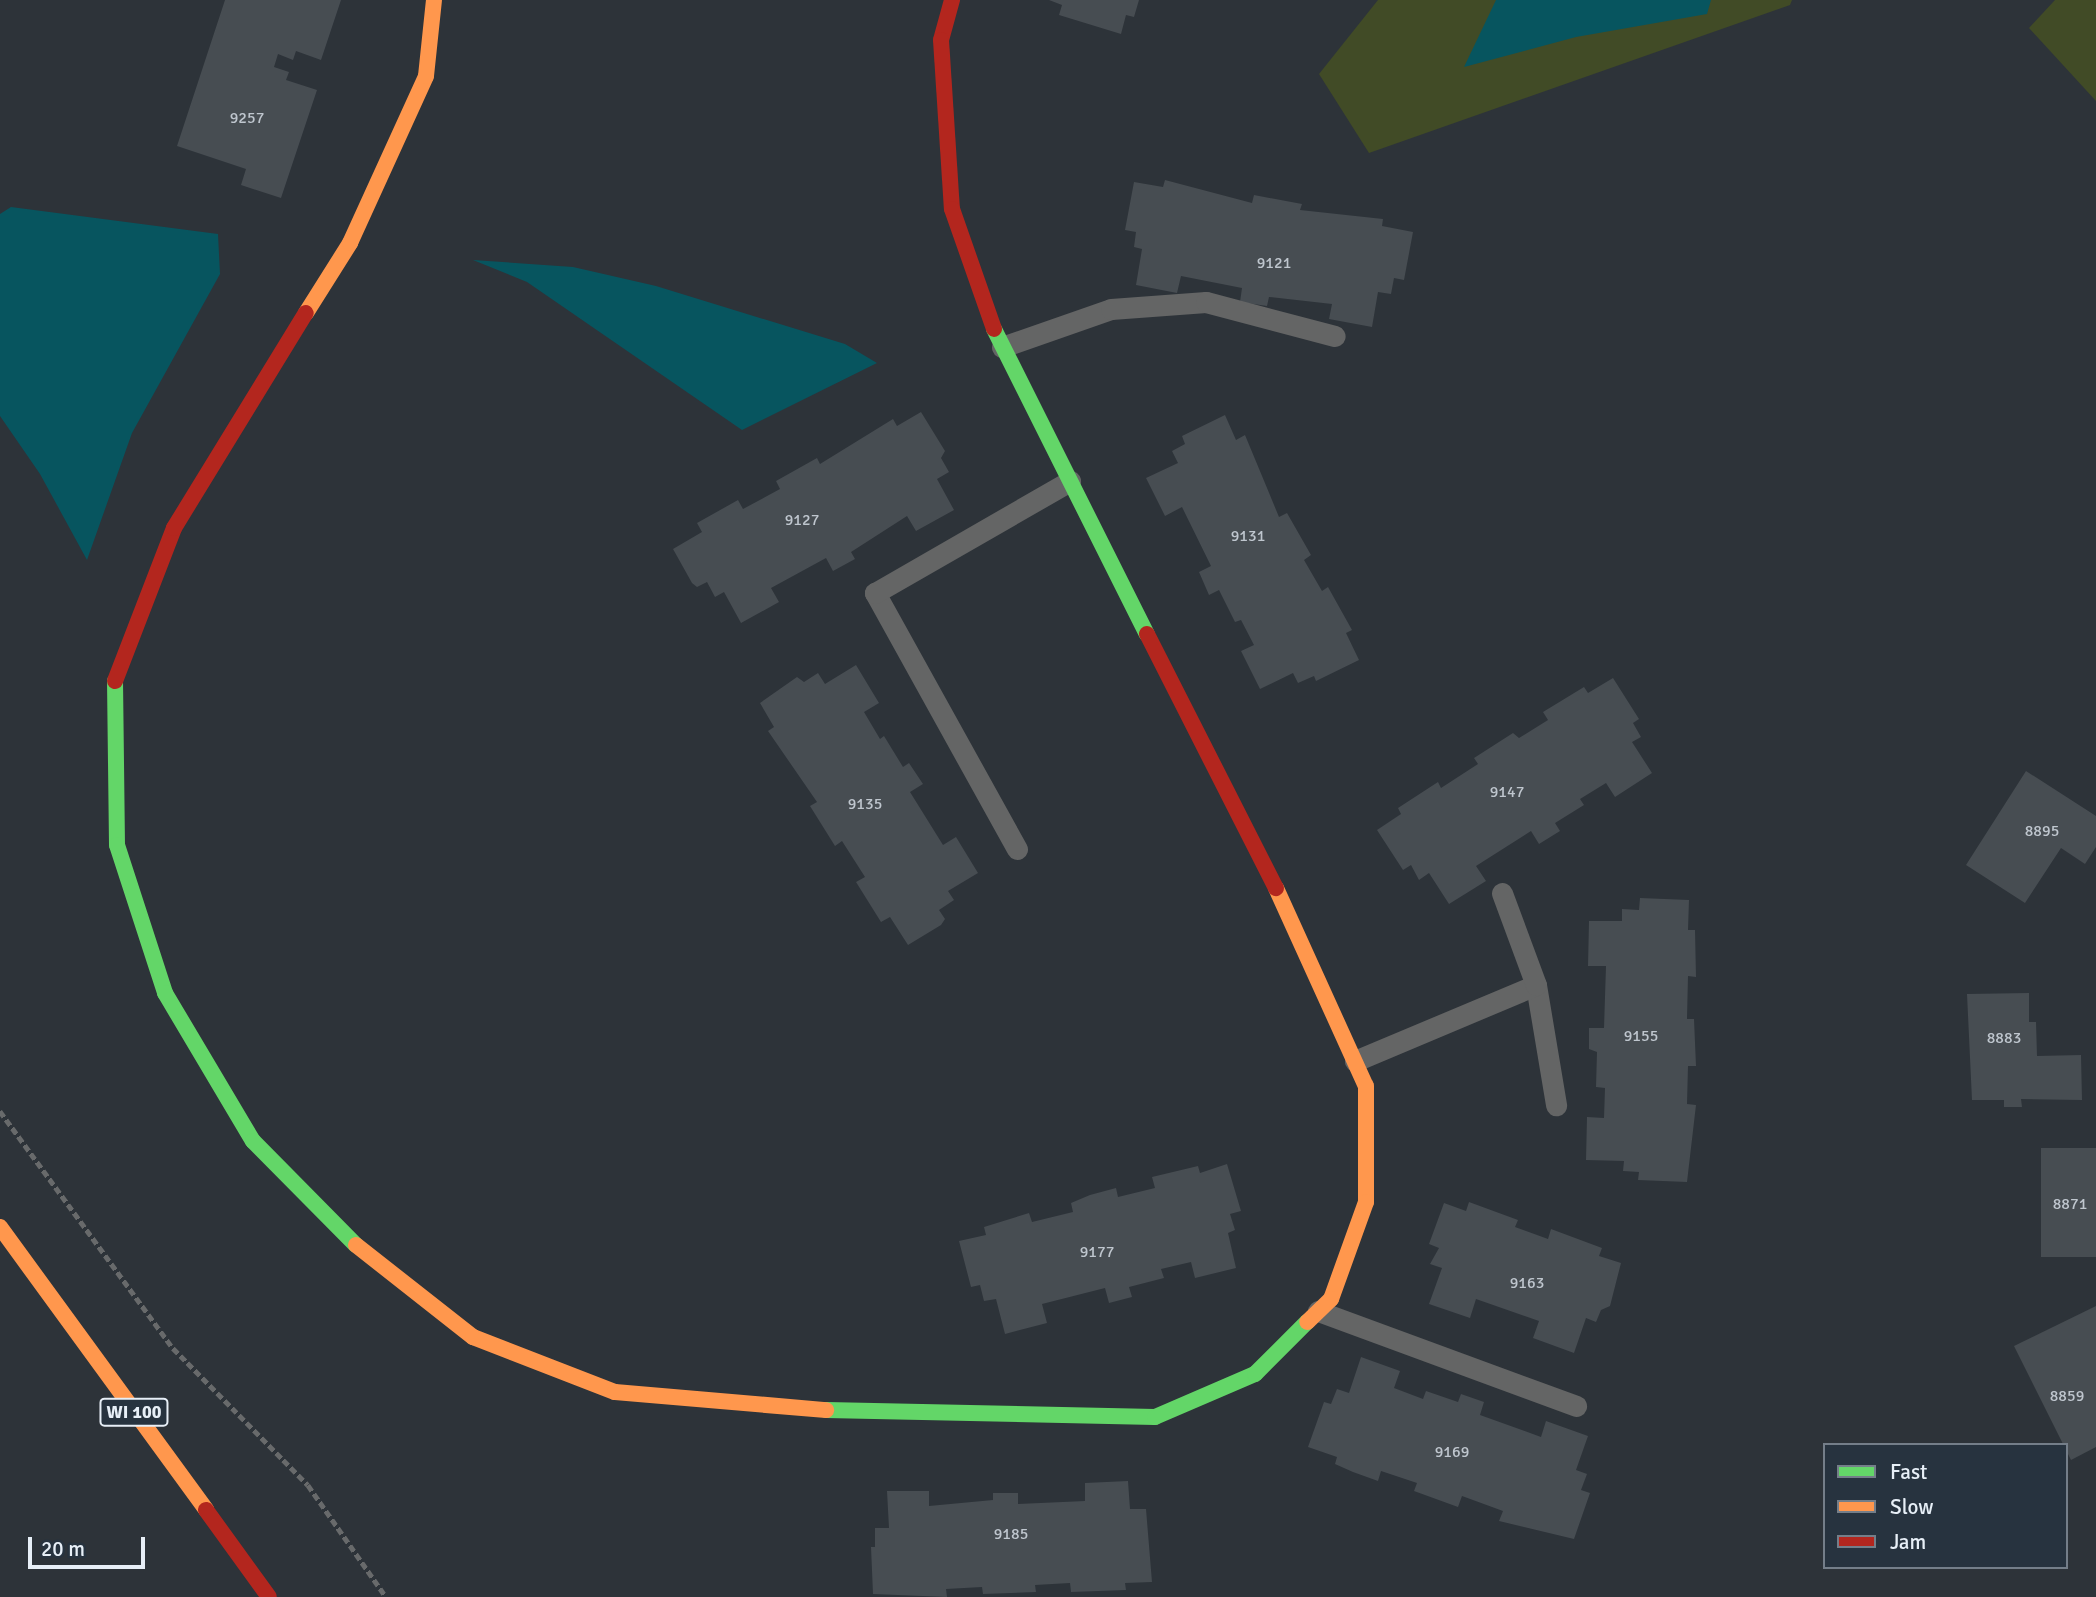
<!DOCTYPE html>
<style>
body{margin:0}
#map{position:relative;width:2096px;height:1597px;overflow:hidden;background:#2d3339;font-family:Signika,sans-serif}
div>[style]{position:absolute}
.green>*{inset:0;background:#414b26}
.water>*{inset:0;background:#07555f}
.building>*{inset:0;background:#474d52;transform-origin:0 0}
.path>*{height:4.5px;margin-top:-2.25px;transform-origin:0;background:repeating-linear-gradient(90deg,#686a6b 0 7px,transparent 0 10.5px)}
.lane>*{height:21px;margin:-10.5px;padding:0 10.5px;transform-origin:10.5px;border-radius:10.5px;background:#646565}
.fast>*{height:16px;margin:-8px;padding:0 8px;transform-origin:8px;border-radius:8px;background:#63d668}
.slow>*{height:16px;margin:-8px;padding:0 8px;transform-origin:8px;border-radius:8px;background:#ff974d}
.jam>*{height:16px;margin:-8px;padding:0 8px;transform-origin:8px;border-radius:8px;background:#b3261e}
span{translate:-50% -50%;white-space:nowrap;text-align:center;line-height:1.15;-webkit-text-stroke:5px #27333f;paint-order:stroke}
.number-label{font-size:16px;color:#bfc6ce}
.number-label span{-webkit-text-stroke-width:0}
.shield-label span{padding:2px 5px;background:#27333f;border:2px solid;border-radius:5px;-webkit-text-stroke-width:0}
.shield-label{font-size:18px;color:#e7eff7;font-weight:700}
.legend{position:absolute;left:1823px;top:1443px;width:245px;height:126px;box-sizing:border-box;background:#27333f;border:2px solid #747e89;margin:0;padding:9px 12px;list-style:none;font-size:21px;color:#e7eff7}
.legend li{display:flex;align-items:center;gap:14px;height:35px}
.legend b{width:35px;border:2px solid #747e89}
.scale{position:absolute;left:28px;top:1537px;width:117px;height:32px;box-sizing:border-box;border:4px solid #e7eff7;border-top:0;padding-left:9px;font-size:21px;line-height:24px;white-space:nowrap;color:#e7eff7;-webkit-text-stroke:5px #27333f;paint-order:stroke}
</style>
<div id="map">
<div class="green">
<div style="clip-path:polygon(1378px 0,1792px 0,1790px 5px,1369px 153px,1319px 74px)"></div>
<div style="clip-path:polygon(2055px 0,2096px 0,2096px 101px,2029px 28px)"></div>
</div>
<div class="water">
<div style="clip-path:polygon(1496px 0,1711px 0,1707px 14px,1576px 37px,1464px 67px)"></div>
<div style="clip-path:polygon(11px 207px,218px 234px,220px 274px,132px 433px,87px 560px,40px 474px,0 416px,0 214px)"></div>
<div style="clip-path:polygon(473px 260px,573px 267px,656px 286px,845px 344px,877px 363px,742px 430px,527px 282px)"></div>
</div>
<div class="building">
<div style="clip-path:polygon(225px 0,341px 0,321px 60px,296px 51px,293px 60px,278px 54px,274px 67px,289px 72px,286px 80px,317px 90px,281px 198px,241px 185px,246px 169px,177px 146px)"></div>
<div style="clip-path:polygon(1049px 0,1139px 0,1134px 17px,1126px 15px,1121px 34px,1059px 15px,1062px 5px)"></div>
<div style="clip-path:polygon(1165px 180px,1252px 203px,1254px 195px,1302px 204px,1300px 210px,1383px 219px,1382px 226px,1413px 232px,1404px 280px,1394px 278px,1391px 294px,1378px 292px,1372px 327px,1329px 319px,1332px 304px,1269px 297px,1267px 306px,1240px 302px,1242px 288px,1181px 276px,1177px 293px,1136px 285px,1142px 249px,1134px 247px,1136px 232px,1125px 230px,1134px 182px,1163px 187px)"></div>
<div style="clip-path:polygon(921px 412px,945px 451px,941px 458px,949px 472px,937px 479px,954px 510px,916px 531px,907px 516px,851px 552px,855px 559px,833px 571px,826px 558px,771px 588px,779px 602px,741px 623px,724px 592px,715px 597px,707px 582px,697px 587px,692px 583px,673px 549px,702px 532px,697px 523px,738px 500px,743px 509px,780px 489px,776px 481px,817px 458px,820px 464px,893px 419px,897px 426px)"></div>
<div style="clip-path:polygon(1225px 415px,1236px 440px,1245px 435px,1279px 517px,1287px 513px,1311px 555px,1304px 560px,1322px 591px,1328px 587px,1352px 630px,1346px 633px,1359px 660px,1316px 681px,1314px 676px,1298px 683px,1293px 673px,1260px 689px,1241px 651px,1254px 645px,1241px 620px,1235px 622px,1219px 590px,1209px 595px,1199px 572px,1211px 566px,1182px 507px,1165px 516px,1146px 478px,1178px 463px,1172px 451px,1185px 444px,1182px 436px)"></div>
<div style="clip-path:polygon(856px 665px,879px 703px,864px 712px,880px 739px,884px 736px,903px 767px,909px 763px,923px 784px,910px 792px,943px 845px,956px 837px,978px 873px,948px 891px,954px 900px,939px 910px,945px 919px,941px 925px,908px 945px,890px 917px,881px 922px,856px 882px,865px 877px,842px 841px,835px 846px,810px 806px,817px 802px,768px 731px,774px 727px,760px 703px,797px 677px,804px 682px,818px 673px,825px 684px)"></div>
<div style="clip-path:polygon(1613px 678px,1639px 719px,1633px 723px,1641px 737px,1632px 742px,1652px 773px,1615px 797px,1606px 783px,1580px 799px,1584px 805px,1555px 823px,1560px 831px,1539px 844px,1531px 831px,1476px 866px,1486px 881px,1449px 904px,1429px 873px,1419px 880px,1411px 865px,1403px 870px,1377px 830px,1401px 814px,1398px 808px,1438px 782px,1441px 788px,1478px 764px,1474px 758px,1513px 733px,1519px 738px,1548px 720px,1543px 712px,1584px 687px,1588px 693px)"></div>
<div style="clip-path:polygon(2026px 771px,2096px 816px,2096px 847px,2085px 864px,2061px 848px,2025px 903px,1966px 865px)"></div>
<div style="clip-path:polygon(1640px 898px,1689px 900px,1688px 930px,1695px 930px,1696px 977px,1688px 976px,1687px 1019px,1694px 1019px,1696px 1066px,1688px 1066px,1687px 1104px,1696px 1105px,1687px 1182px,1638px 1180px,1639px 1172px,1623px 1171px,1624px 1161px,1586px 1160px,1587px 1117px,1604px 1118px,1605px 1088px,1596px 1087px,1597px 1052px,1589px 1049px,1589px 1028px,1604px 1028px,1606px 966px,1588px 966px,1589px 921px,1622px 921px,1622px 909px,1639px 910px)"></div>
<div style="clip-path:polygon(2029px 993px,2029px 1022px,2036px 1022px,2037px 1056px,2081px 1055px,2082px 1100px,2021px 1099px,2022px 1107px,2004px 1107px,2004px 1100px,1972px 1100px,1967px 994px)"></div>
<div style="left:2096px;top:1148px;width:109px;height:55px;rotate:90deg"></div>
<div style="clip-path:polygon(1227px 1164px,1241px 1211px,1230px 1214px,1235px 1230px,1228px 1233px,1236px 1268px,1195px 1278px,1191px 1262px,1161px 1269px,1164px 1278px,1129px 1287px,1132px 1297px,1109px 1303px,1105px 1288px,1042px 1304px,1047px 1323px,1005px 1334px,996px 1299px,984px 1301px,980px 1285px,971px 1287px,959px 1241px,986px 1235px,984px 1227px,1029px 1213px,1032px 1222px,1073px 1212px,1071px 1203px,1090px 1195px,1116px 1188px,1118px 1197px,1155px 1188px,1152px 1177px,1198px 1166px,1200px 1173px)"></div>
<div style="clip-path:polygon(1469px 1202px,1518px 1220px,1515px 1227px,1548px 1239px,1551px 1229px,1602px 1248px,1599px 1256px,1621px 1263px,1610px 1306px,1601px 1310px,1596px 1322px,1586px 1318px,1574px 1353px,1533px 1338px,1539px 1321px,1476px 1299px,1470px 1318px,1429px 1304px,1442px 1268px,1430px 1264px,1439px 1248px,1429px 1244px,1444px 1203px,1466px 1211px)"></div>
<div style="clip-path:polygon(2096px 1306px,2096px 1447px,2071px 1460px,2014px 1346px)"></div>
<div style="clip-path:polygon(1361px 1357px,1400px 1371px,1394px 1388px,1423px 1399px,1426px 1391px,1458px 1402px,1461px 1394px,1484px 1402px,1480px 1415px,1541px 1437px,1546px 1421px,1588px 1436px,1576px 1470px,1587px 1474px,1581px 1490px,1590px 1493px,1574px 1539px,1499px 1521px,1503px 1511px,1462px 1496px,1458px 1507px,1414px 1491px,1417px 1483px,1381px 1471px,1378px 1481px,1353px 1472px,1335px 1464px,1337px 1457px,1308px 1447px,1324px 1402px,1331px 1404px,1337px 1389px,1349px 1393px)"></div>
<div style="clip-path:polygon(1128px 1481px,1130px 1509px,1146px 1509px,1152px 1582px,1125px 1583px,1126px 1590px,1071px 1592px,1070px 1583px,1035px 1585px,1036px 1592px,983px 1594px,982px 1587px,946px 1589px,947px 1597px,873px 1594px,871px 1547px,875px 1547px,875px 1528px,889px 1528px,887px 1491px,929px 1491px,929px 1506px,993px 1500px,993px 1493px,1018px 1493px,1018px 1504px,1063px 1502px,1085px 1501px,1085px 1483px)"></div>
</div>
<div class="path">
<div style="left:0;top:1111px;width:293px;rotate:53.9deg"></div>
<div style="left:173px;top:1348px;width:192px;rotate:45.4deg"></div>
<div style="left:308px;top:1485px;width:136px;rotate:55.1deg"></div>
</div>
<div class="lane">
<div style="left:1002px;top:347px;width:115px;rotate:-19.2deg"></div>
<div style="left:1111px;top:309px;width:95px;rotate:-4.2deg"></div>
<div style="left:1206px;top:302px;width:133px;rotate:14.8deg"></div>
<div style="left:1017px;top:849px;width:293px;rotate:-119deg"></div>
<div style="left:875px;top:593px;width:225px;rotate:-29.9deg"></div>
<div style="left:1536px;top:985px;width:122px;rotate:80.5deg"></div>
<div style="left:1355px;top:1061px;width:196px;rotate:-22.8deg"></div>
<div style="left:1536px;top:985px;width:98px;rotate:-110.3deg"></div>
<div style="left:1318px;top:1311px;width:275px;rotate:20.2deg"></div>
</div>
<div class="fast">
<div style="left:994px;top:329px;width:341px;rotate:63.4deg"></div>
<div style="left:115px;top:681px;width:164px;rotate:89.3deg"></div>
<div style="left:117px;top:845px;width:156px;rotate:72deg"></div>
<div style="left:165px;top:993px;width:172px;rotate:59.3deg"></div>
<div style="left:253px;top:1141px;width:146px;rotate:45.3deg"></div>
<div style="left:826px;top:1410px;width:329px;rotate:1.2deg"></div>
<div style="left:1155px;top:1417px;width:109px;rotate:-23.3deg"></div>
<div style="left:1255px;top:1374px;width:74px;rotate:-45deg"></div>
</div>
<div class="slow">
<div style="left:306px;top:313px;width:83px;rotate:-57.8deg"></div>
<div style="left:350px;top:243px;width:183px;rotate:-65.5deg"></div>
<div style="left:426px;top:76px;width:76px;rotate:-84deg"></div>
<div style="left:1276px;top:888px;width:217px;rotate:65.6deg"></div>
<div style="left:1366px;top:1086px;width:116px;rotate:90deg"></div>
<div style="left:1366px;top:1202px;width:103px;rotate:109.8deg"></div>
<div style="left:1331px;top:1299px;width:33px;rotate:136deg"></div>
<div style="left:0;top:1227px;width:350px;rotate:53.9deg"></div>
<div style="left:356px;top:1245px;width:149px;rotate:38.2deg"></div>
<div style="left:473px;top:1337px;width:152px;rotate:21.2deg"></div>
<div style="left:615px;top:1392px;width:212px;rotate:4.9deg"></div>
</div>
<div class="jam">
<div style="left:952px;top:0;width:41px;rotate:105.4deg"></div>
<div style="left:941px;top:40px;width:169px;rotate:86.3deg"></div>
<div style="left:952px;top:209px;width:127px;rotate:70.7deg"></div>
<div style="left:1147px;top:634px;width:285px;rotate:63.1deg"></div>
<div style="left:115px;top:681px;width:164px;rotate:-68.9deg"></div>
<div style="left:174px;top:528px;width:252px;rotate:-58.5deg"></div>
<div style="left:206px;top:1510px;width:107px;rotate:54.1deg"></div>
</div>
<div class="number-label">
<span style="left:247px;top:118px">9257</span>
<span style="left:1274px;top:263px">9121</span>
<span style="left:802px;top:520px">9127</span>
<span style="left:1248px;top:536px">9131</span>
<span style="left:1507px;top:792px">9147</span>
<span style="left:865px;top:804px">9135</span>
<span style="left:2042px;top:831px">8895</span>
<span style="left:1641px;top:1036px">9155</span>
<span style="left:2004px;top:1038px">8883</span>
<span style="left:2070px;top:1204px">8871</span>
<span style="left:1097px;top:1252px">9177</span>
<span style="left:1527px;top:1283px">9163</span>
<span style="left:2067px;top:1396px">8859</span>
<span style="left:1452px;top:1452px">9169</span>
<span style="left:1011px;top:1534px">9185</span>
</div>
<div class="shield-label">
<span style="left:134px;top:1412px">WI 100</span>
</div>
<ul class="legend">
<li><b style="height:9px;background:#63d668"></b>Fast</li>
<li><b style="height:9px;background:#ff974d"></b>Slow</li>
<li><b style="height:9px;background:#b3261e"></b>Jam</li>
</ul>
<div class="scale">20 m</div>
</div>
